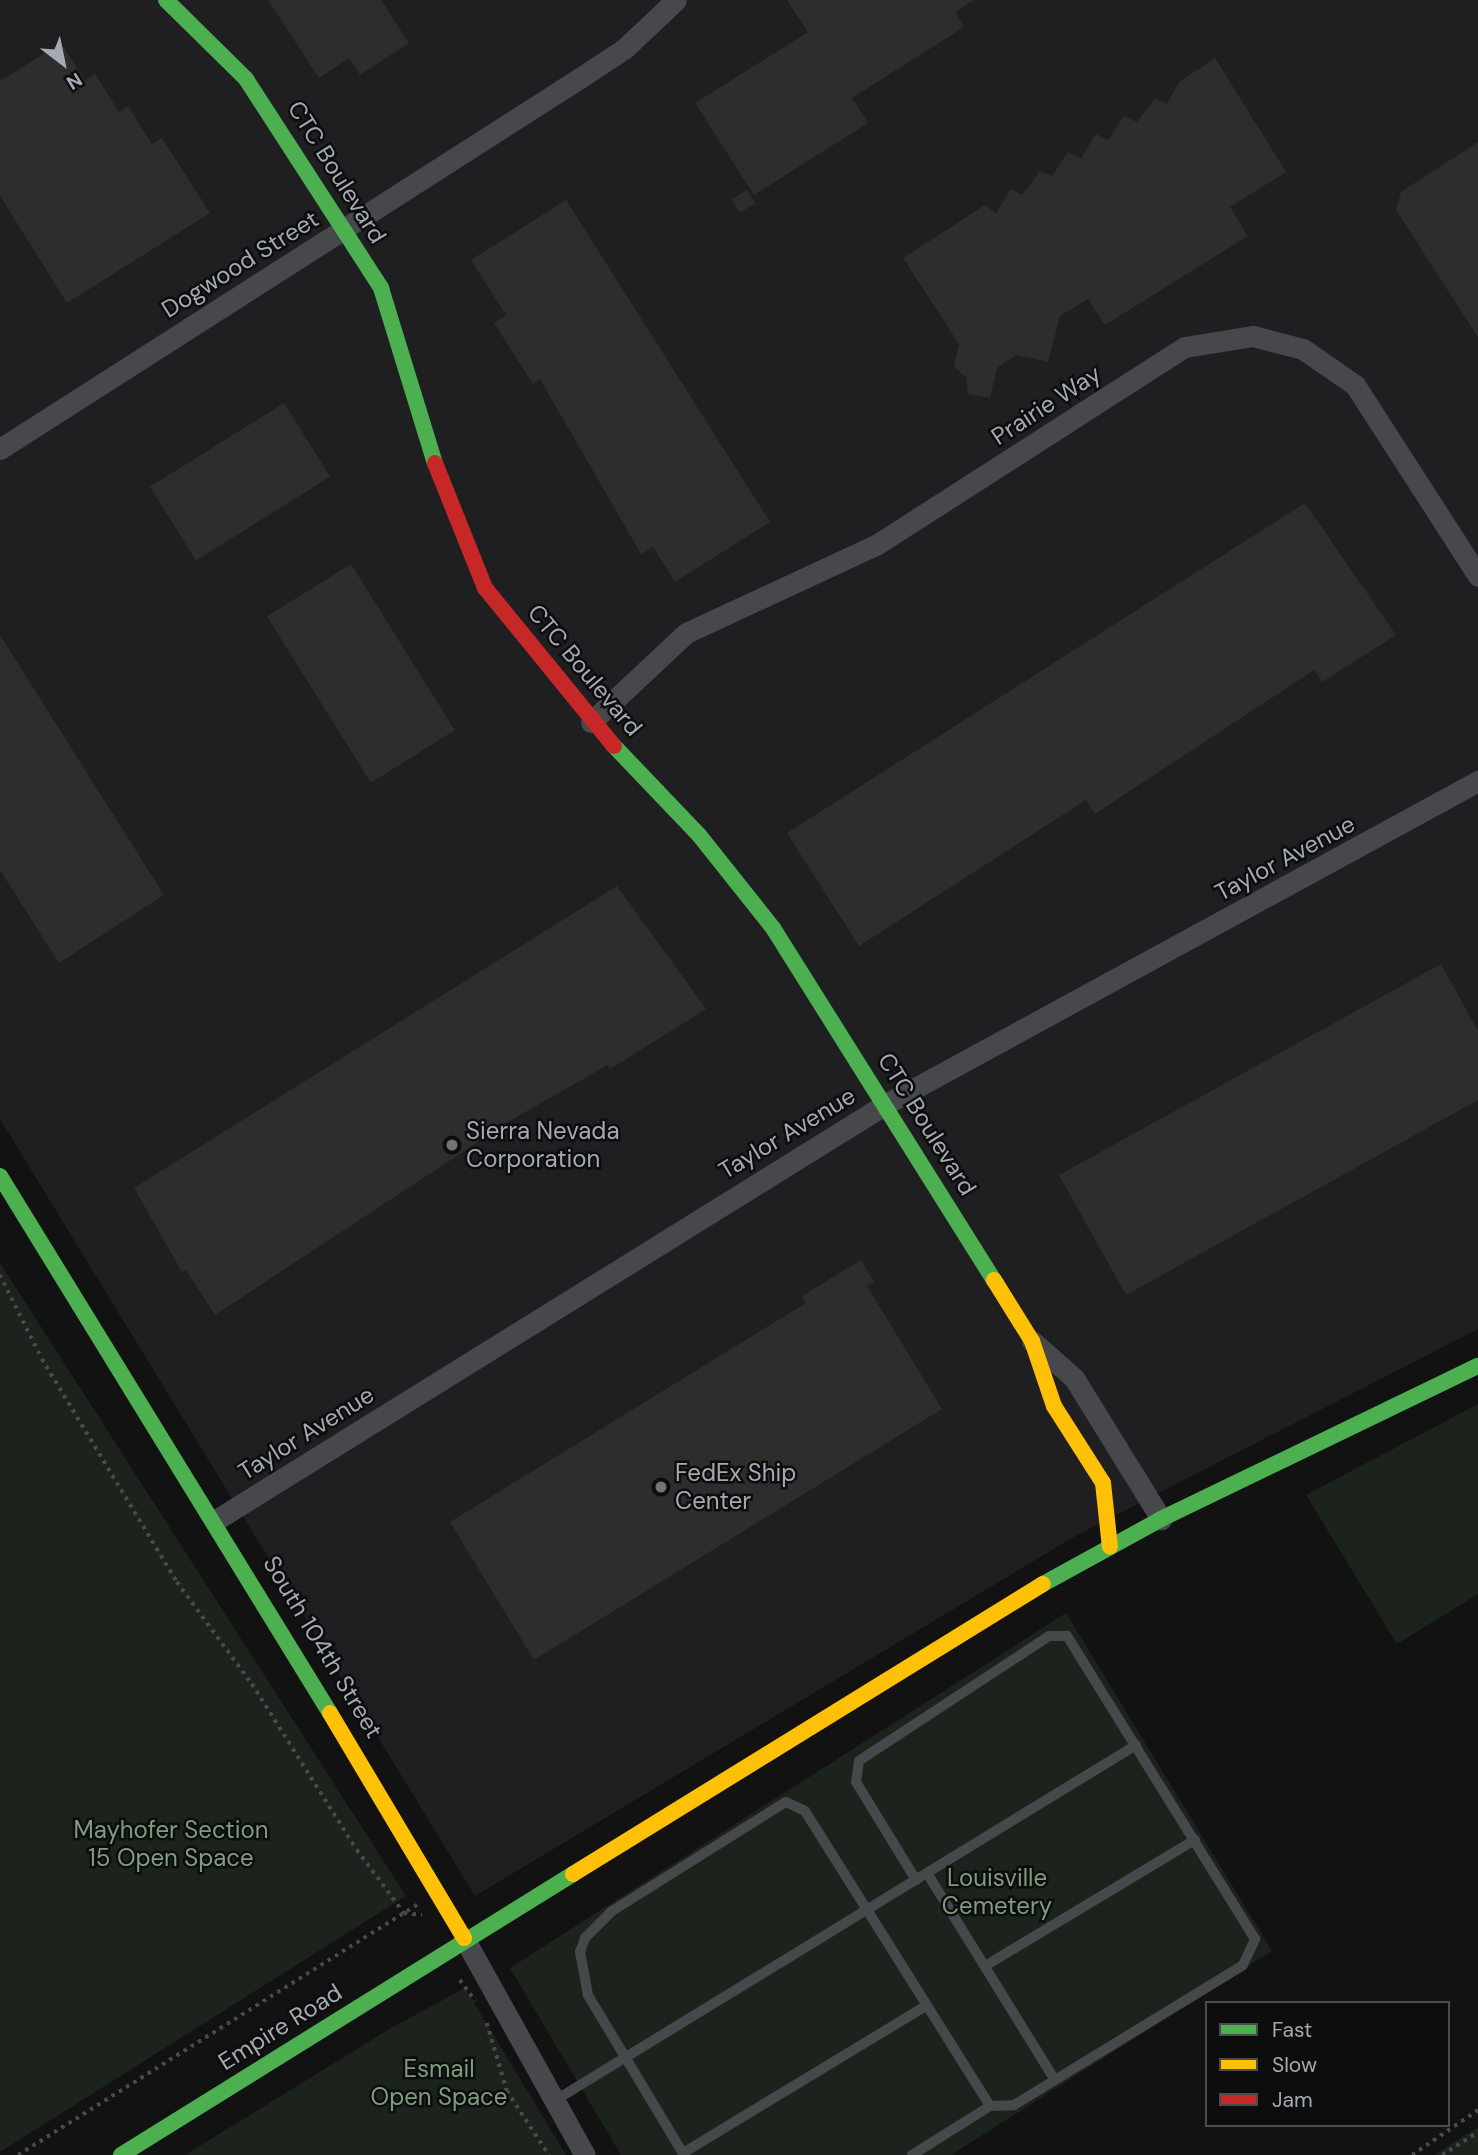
<!DOCTYPE html>
<style>
body{margin:0}
#map{position:relative;width:1478px;height:2155px;overflow:hidden;background:#121213;font-family:"DM Sans",sans-serif}
div>[style]{position:absolute}
.built>*{inset:0;background:#1f1f21}
.green>*{inset:0;background:#1c231d}
.building>*{inset:0;background:#2d2d2e;transform-origin:0 0}
.path>*{height:3.5px;margin-top:-1.75px;transform-origin:0;background:repeating-linear-gradient(90deg,#484a4d 0 3.5px,transparent 0 8.5px)}
.lane>*{height:10px;margin:-5px;padding:0 5px;transform-origin:5px;border-radius:5px;background:#47484b}
.street>*{height:21px;margin:-10.5px;padding:0 10.5px;transform-origin:10.5px;border-radius:10.5px;background:#47484b}
.fast>*{height:16px;margin:-8px;padding:0 8px;transform-origin:8px;border-radius:8px;background:#4caf50}
.slow>*{height:16px;margin:-8px;padding:0 8px;transform-origin:8px;border-radius:8px;background:#ffc107}
.jam>*{height:16px;margin:-8px;padding:0 8px;transform-origin:8px;border-radius:8px;background:#c62828}
.dots>*{width:19px;height:19px;translate:-50% -50%;box-sizing:border-box;border:4px solid #0d0d0e;border-radius:50%}
span{translate:-50% -50%;white-space:nowrap;text-align:center;line-height:1.15;-webkit-text-stroke:5px #0d0d0e;paint-order:stroke}
.street-label{font-size:24px;color:#a4aab3}
.poi-label{font-size:24px;color:#a4aab3}
.left{translate:0 -50%;text-align:left}
.park-label{font-size:24px;color:#7e9d7c}
.legend{position:absolute;left:1205px;top:2001px;width:245px;height:126px;box-sizing:border-box;background:#0d0d0e;border:2px solid #494c50;margin:0;padding:9px 12px;list-style:none;font-size:21px;color:#a4aab3}
.legend li{display:flex;align-items:center;gap:14px;height:35px}
.legend b{width:35px;border:2px solid #494c50}
.north{position:absolute;left:28px;top:28px;width:70px;height:70px;-webkit-text-stroke:5px #0d0d0e;paint-order:stroke;rotate:148deg;font-size:19px;font-weight:700;line-height:28px;text-align:center;color:#a4aab3}
.north::after{content:'';display:block;margin:auto;width:24px;height:32px;background:#a4aab3;clip-path:polygon(50% 0,100% 100%,50% 72%,0 100%)}
</style>
<div id="map">
<div class="built">
<div style="clip-path:polygon(0 0,1478px 0,1478px 1329px,1077px 1535px,475px 1896px,0 1119px)"></div>
</div>
<div class="green">
<div style="clip-path:polygon(0 1263px,406px 1896px,0 2152px)"></div>
<div style="clip-path:polygon(1478px 1404px,1478px 1594px,1397px 1644px,1306px 1495px)"></div>
<div style="clip-path:polygon(1066px 1613px,1272px 1951px,951px 2155px,621px 2155px,510px 1968px)"></div>
<div style="clip-path:polygon(465px 1988px,566px 2155px,185px 2155px,391px 2028px)"></div>
<div style="clip-path:polygon(1478px 2127px,1478px 2155px,1434px 2155px)"></div>
</div>
<div class="building">
<div style="clip-path:polygon(268px 0,381px 0,409px 43px,360px 75px,349px 58px,319px 78px)"></div>
<div style="clip-path:polygon(787px 0,974px 0,955px 12px,964px 27px,852px 98px,868px 123px,754px 195px,695px 103px,808px 32px)"></div>
<div style="clip-path:polygon(61px 43px,85px 81px,95px 74px,119px 112px,128px 106px,152px 144px,162px 138px,210px 213px,67px 303px,0 196px,0 81px)"></div>
<div style="clip-path:polygon(1215px 58px,1286px 172px,1230px 207px,1248px 236px,1105px 325px,1088px 299px,1060px 316px,1048px 362px,1016px 355px,997px 368px,990px 398px,968px 394px,966px 377px,954px 367px,959px 344px,903px 258px,985px 205px,996px 213px,1011px 189px,1022px 195px,1040px 171px,1052px 176px,1068px 152px,1081px 158px,1096px 134px,1108px 140px,1124px 116px,1137px 122px,1155px 98px,1167px 104px,1179px 82px)"></div>
<div style="clip-path:polygon(1478px 142px,1478px 337px,1396px 210px,1401px 192px)"></div>
<div style="left:747px;top:190px;width:16px;height:18px;rotate:60deg"></div>
<div style="clip-path:polygon(566px 200px,770px 522px,675px 582px,653px 547px,641px 554px,540px 379px,533px 384px,494px 323px,506px 315px,471px 260px)"></div>
<div style="left:284px;top:403px;width:87px;height:158px;rotate:58deg"></div>
<div style="clip-path:polygon(1305px 503px,1396px 635px,1322px 682px,1314px 670px,1095px 814px,1086px 800px,859px 946px,787px 833px)"></div>
<div style="left:351px;top:564px;width:196px;height:99px;rotate:58deg"></div>
<div style="clip-path:polygon(0 635px,164px 895px,59px 963px,0 870px)"></div>
<div style="clip-path:polygon(617px 886px,706px 1009px,610px 1069px,608px 1065px,513px 1119px,215px 1315px,186px 1270px,182px 1272px,134px 1188px)"></div>
<div style="clip-path:polygon(1441px 964px,1478px 1031px,1478px 1100px,1126px 1295px,1059px 1175px)"></div>
<div style="clip-path:polygon(861px 1260px,874px 1282px,867px 1286px,942px 1409px,534px 1660px,450px 1522px,806px 1303px,802px 1296px)"></div>
</div>
<div class="path">
<div style="left:0;top:1275px;width:94px;rotate:63.4deg"></div>
<div style="left:42px;top:1359px;width:261px;rotate:58.8deg"></div>
<div style="left:177px;top:1582px;width:127px;rotate:53.7deg"></div>
<div style="left:252px;top:1684px;width:196px;rotate:57.7deg"></div>
<div style="left:357px;top:1850px;width:79px;rotate:53.3deg"></div>
<div style="left:404px;top:1913px;width:18px;rotate:6deg"></div>
<div style="left:460px;top:1980px;width:26px;rotate:54deg"></div>
<div style="left:487px;top:2023px;width:71px;rotate:73.6deg"></div>
<div style="left:507px;top:2091px;width:77px;rotate:56.7deg"></div>
<div style="left:18px;top:2155px;width:471px;rotate:-32.1deg"></div>
<div style="left:1412px;top:2155px;width:80px;rotate:-34.3deg"></div>
<div style="left:1442px;top:2155px;width:43px;rotate:-32.6deg"></div>
</div>
<div class="lane">
<div style="left:927px;top:1873px;width:243px;rotate:58.3deg"></div>
<div style="left:985px;top:1966px;width:245px;rotate:-31deg"></div>
<div style="left:554px;top:2101px;width:682px;rotate:-31.45deg"></div>
<div style="left:683px;top:2153px;width:284px;rotate:-31.2deg"></div>
<div style="left:684px;top:2155px;width:187px;rotate:-121deg"></div>
<div style="left:588px;top:1995px;width:44px;rotate:-100.5deg"></div>
<div style="left:580px;top:1952px;width:15px;rotate:-70deg"></div>
<div style="left:585px;top:1938px;width:38px;rotate:-45deg"></div>
<div style="left:612px;top:1911px;width:205px;rotate:-32.1deg"></div>
<div style="left:786px;top:1802px;width:21px;rotate:25deg"></div>
<div style="left:805px;top:1811px;width:348px;rotate:57.9deg"></div>
<div style="left:990px;top:2106px;width:24px;rotate:-2deg"></div>
<div style="left:1014px;top:2105px;width:268px;rotate:-31.4deg"></div>
<div style="left:1243px;top:1965px;width:29px;rotate:-65deg"></div>
<div style="left:1255px;top:1939px;width:357px;rotate:-121.8deg"></div>
<div style="left:1067px;top:1636px;width:18px;rotate:180deg"></div>
<div style="left:1049px;top:1636px;width:227px;rotate:146.7deg"></div>
<div style="left:859px;top:1761px;width:21px;rotate:98deg"></div>
<div style="left:856px;top:1782px;width:115px;rotate:58.5deg"></div>
<div style="left:912px;top:2155px;width:92px;rotate:-32.1deg"></div>
</div>
<div class="street">
<div style="left:0;top:449px;width:689px;rotate:-32.61deg"></div>
<div style="left:580px;top:78px;width:53px;rotate:-33.4deg"></div>
<div style="left:624px;top:49px;width:71px;rotate:-43.3deg"></div>
<div style="left:591px;top:722px;width:130px;rotate:-43.1deg"></div>
<div style="left:686px;top:633px;width:209px;rotate:-24.9deg"></div>
<div style="left:876px;top:545px;width:367px;rotate:-32.7deg"></div>
<div style="left:1185px;top:347px;width:69px;rotate:-9.2deg"></div>
<div style="left:1253px;top:336px;width:52px;rotate:14.6deg"></div>
<div style="left:1303px;top:349px;width:63px;rotate:34.7deg"></div>
<div style="left:1355px;top:385px;width:227px;rotate:57.2deg"></div>
<div style="left:1032px;top:1341px;width:56px;rotate:41.4deg"></div>
<div style="left:1074px;top:1378px;width:166px;rotate:58.3deg"></div>
<div style="left:216px;top:1520px;width:786px;rotate:-31.85deg"></div>
<div style="left:884px;top:1105px;width:677px;rotate:-28.61deg"></div>
<div style="left:464px;top:1938px;width:248px;rotate:60.9deg"></div>
</div>
<div class="fast">
<div style="left:166px;top:0;width:112px;rotate:44.6deg"></div>
<div style="left:246px;top:79px;width:249px;rotate:57.1deg"></div>
<div style="left:381px;top:288px;width:183px;rotate:72.9deg"></div>
<div style="left:614px;top:746px;width:123px;rotate:46.3deg"></div>
<div style="left:699px;top:835px;width:119px;rotate:51.5deg"></div>
<div style="left:773px;top:928px;width:416px;rotate:57.9deg"></div>
<div style="left:0;top:1176px;width:630px;rotate:58.43deg"></div>
<div style="left:1043px;top:1584px;width:135px;rotate:-28.8deg"></div>
<div style="left:1161px;top:1519px;width:352px;rotate:-25.8deg"></div>
<div style="left:121px;top:2155px;width:532px;rotate:-31.87deg"></div>
</div>
<div class="slow">
<div style="left:994px;top:1280px;width:72px;rotate:58.1deg"></div>
<div style="left:1032px;top:1341px;width:69px;rotate:71.3deg"></div>
<div style="left:1054px;top:1406px;width:91px;rotate:57.5deg"></div>
<div style="left:1103px;top:1483px;width:64px;rotate:83.8deg"></div>
<div style="left:330px;top:1713px;width:262px;rotate:59.2deg"></div>
<div style="left:573px;top:1874px;width:552px;rotate:-31.68deg"></div>
</div>
<div class="jam">
<div style="left:435px;top:463px;width:135px;rotate:68.2deg"></div>
<div style="left:485px;top:588px;width:204px;rotate:50.8deg"></div>
</div>
<div class="dots">
<div style="left:452px;top:1145px;background:#71757b"></div>
<div style="left:661px;top:1487px;background:#71757b"></div>
</div>
<div class="street-label">
<span style="left:337px;top:172px;rotate:58deg">CTC Boulevard</span>
<span style="left:240px;top:264px;rotate:-32deg">Dogwood Street</span>
<span style="left:1046px;top:405px;rotate:-33deg">Prairie Way</span>
<span style="left:585px;top:670px;rotate:50deg">CTC Boulevard</span>
<span style="left:1285px;top:858px;rotate:-28deg">Taylor Avenue</span>
<span style="left:927px;top:1124px;rotate:58deg">CTC Boulevard</span>
<span style="left:787px;top:1133px;rotate:-31deg">Taylor Avenue</span>
<span style="left:306px;top:1433px;rotate:-32deg">Taylor Avenue</span>
<span style="left:323px;top:1647px;rotate:59deg">South 104th Street</span>
<span style="left:280px;top:2027px;rotate:-32deg">Empire Road</span>
</div>
<div class="poi-label">
<span class="left" style="left:466px;top:1145px">Sierra Nevada<br>Corporation</span>
<span class="left" style="left:675px;top:1487px">FedEx Ship<br>Center</span>
</div>
<div class="park-label">
<span style="left:171px;top:1844px">Mayhofer Section<br>15 Open Space</span>
<span style="left:997px;top:1892px">Louisville<br>Cemetery</span>
<span style="left:439px;top:2083px">Esmail<br>Open Space</span>
</div>
<ul class="legend">
<li><b style="height:9px;background:#4caf50"></b>Fast</li>
<li><b style="height:9px;background:#ffc107"></b>Slow</li>
<li><b style="height:9px;background:#c62828"></b>Jam</li>
</ul>
<div class="north">N</div>
</div>
